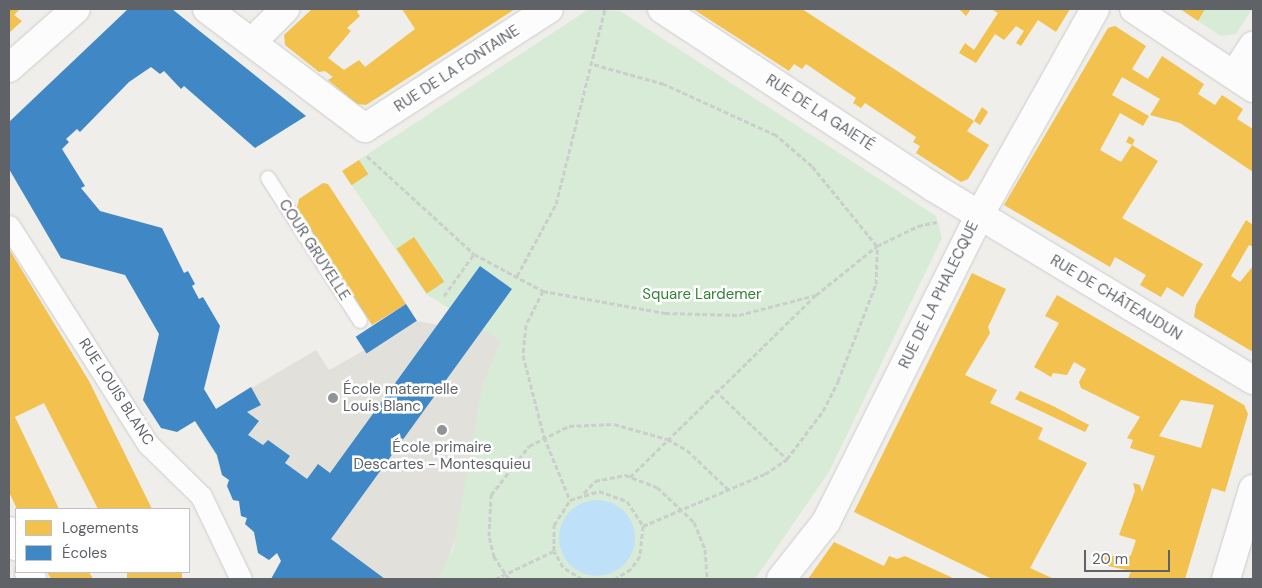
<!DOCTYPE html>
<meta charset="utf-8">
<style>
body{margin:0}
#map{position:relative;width:1262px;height:588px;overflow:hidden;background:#efeeea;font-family:"DM Sans",sans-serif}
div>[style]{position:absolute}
.education>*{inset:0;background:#e2e0da}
.green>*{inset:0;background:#d8ebd6}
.water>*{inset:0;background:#bfe0f9}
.round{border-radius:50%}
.homes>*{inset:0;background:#f2c14e;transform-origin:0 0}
.schools>*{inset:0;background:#3f88c5;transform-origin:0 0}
.path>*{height:3px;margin-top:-1.5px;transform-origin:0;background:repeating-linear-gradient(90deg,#cacfcc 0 5px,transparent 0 7.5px)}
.roads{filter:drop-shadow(0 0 1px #cbcccc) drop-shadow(0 0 1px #cbcccc)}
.service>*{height:14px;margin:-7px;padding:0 7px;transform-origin:7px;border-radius:7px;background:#fdfcfc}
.pedestrian>*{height:21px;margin:-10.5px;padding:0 10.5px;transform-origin:10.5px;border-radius:10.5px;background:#fdfcfc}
.minor>*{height:28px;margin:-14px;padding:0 14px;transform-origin:14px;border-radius:14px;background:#fdfcfc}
.tertiary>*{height:28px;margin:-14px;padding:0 14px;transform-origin:14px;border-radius:14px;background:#fdfcfc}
.dots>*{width:14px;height:14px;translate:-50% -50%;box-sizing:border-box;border:2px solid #fff;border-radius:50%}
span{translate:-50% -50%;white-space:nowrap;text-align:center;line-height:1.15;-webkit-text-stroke:5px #fff;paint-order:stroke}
.street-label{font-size:15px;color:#5f6368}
.park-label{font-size:15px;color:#348238}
.poi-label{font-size:15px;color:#5f6368}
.left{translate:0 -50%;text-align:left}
.frame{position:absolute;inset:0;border:10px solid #5f6368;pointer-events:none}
.legend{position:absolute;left:15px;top:508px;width:175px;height:65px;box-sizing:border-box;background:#fff;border:1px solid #bfc1c3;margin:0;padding:6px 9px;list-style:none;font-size:15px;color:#5f6368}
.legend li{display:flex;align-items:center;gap:10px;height:25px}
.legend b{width:25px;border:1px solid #bfc1c3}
.scale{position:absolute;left:1084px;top:550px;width:86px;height:22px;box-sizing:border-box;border:2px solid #5f6368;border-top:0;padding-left:6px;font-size:15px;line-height:18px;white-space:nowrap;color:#5f6368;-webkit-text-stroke:4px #fff;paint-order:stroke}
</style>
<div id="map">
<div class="education">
<div style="clip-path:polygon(480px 266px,512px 289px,501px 341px,483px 385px,458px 531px,444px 571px,437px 579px,271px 579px,281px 561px,277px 553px,269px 560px,258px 553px,254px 532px,245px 524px,247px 518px,241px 516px,239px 502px,233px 500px,227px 486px,229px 480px,222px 475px,216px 455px,195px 421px,316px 350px,329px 370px,417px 321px,438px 325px)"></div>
</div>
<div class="green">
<div style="clip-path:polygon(589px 9px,620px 11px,936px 216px,942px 238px,829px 472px,755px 579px,437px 579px,453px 549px,483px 385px,501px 341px,426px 294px,342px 171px)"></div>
<div style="clip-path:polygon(1205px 9px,1252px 9px,1236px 34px,1221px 36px,1198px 21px)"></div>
</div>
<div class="water">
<div class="round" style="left:559px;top:500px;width:76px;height:76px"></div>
</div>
<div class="homes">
<div style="clip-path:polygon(9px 9px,20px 9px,14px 15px,22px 21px,9px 33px)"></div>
<div style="clip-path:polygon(312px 9px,360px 9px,357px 12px,360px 16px,347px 28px,351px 31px,328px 58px,344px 70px,359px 60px,365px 67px,415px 29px,402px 9px,515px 9px,366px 105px,357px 104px,328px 80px,333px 77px,325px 71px,319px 72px,285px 45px,284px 35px)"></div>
<div style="clip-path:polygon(693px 9px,802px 9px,974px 121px,967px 131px,989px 145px,968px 179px,961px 182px,916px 153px,920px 146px,913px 142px,916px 137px,865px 103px,861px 108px,853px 103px,856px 98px,806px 64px,802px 69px,794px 64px,789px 71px)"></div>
<div style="clip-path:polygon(959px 9px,971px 9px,966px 16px)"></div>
<div style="clip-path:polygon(991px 9px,1070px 9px,1056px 32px,1038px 20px,1021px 46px,1016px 43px,1024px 31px,1016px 26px,1004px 40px,995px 34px,976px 63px,959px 53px,965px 43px,974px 50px,998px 13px)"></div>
<div style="clip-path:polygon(1180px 9px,1205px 9px,1198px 21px)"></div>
<div style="clip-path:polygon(1115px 26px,1146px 46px,1132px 69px,1148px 79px,1162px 56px,1204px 84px,1198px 94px,1215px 105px,1222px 95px,1243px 109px,1237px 119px,1253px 129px,1253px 172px,1180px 123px,1150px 115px,1160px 99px,1122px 77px,1112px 95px,1149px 116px,1143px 126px,1120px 113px,1100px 150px,1121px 162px,1132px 145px,1158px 161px,1122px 218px,1203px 264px,1183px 297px,1167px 287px,1161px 297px,1140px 285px,1146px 275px,1115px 257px,1110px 267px,1004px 205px,1108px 28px)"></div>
<div style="clip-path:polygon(982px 107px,988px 112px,980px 125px,974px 121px)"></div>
<div style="clip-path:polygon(1129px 136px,1135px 140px,1132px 145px,1126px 142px)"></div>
<div style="left:359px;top:160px;width:17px;height:20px;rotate:57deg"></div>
<div style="clip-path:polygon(323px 183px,328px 184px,406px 304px,372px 325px,297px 208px,299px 199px)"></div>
<div style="clip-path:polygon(1246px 220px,1253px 225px,1253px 247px,1249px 245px,1231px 276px,1240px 282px,1253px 266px,1253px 352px,1194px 317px,1196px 305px)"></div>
<div style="left:414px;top:237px;width:54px;height:21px;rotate:56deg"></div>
<div style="clip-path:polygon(9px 249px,89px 381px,152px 509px,98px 509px,44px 403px,15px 417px,59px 509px,17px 509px,9px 492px)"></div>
<div style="clip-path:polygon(972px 273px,1006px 289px,988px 327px,990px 333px,965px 375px,997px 390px,990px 403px,1043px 428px,1038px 439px,1087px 463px,1030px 568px,1054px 579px,992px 579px,854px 512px)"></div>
<div style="clip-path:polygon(evenodd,1057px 295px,1244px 405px,1248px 414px,1225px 492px,1212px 488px,1185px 579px,1128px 579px,1131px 571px,1099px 564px,1102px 553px,1126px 559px,1131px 555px,1136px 540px,1119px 535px,1135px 491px,1133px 483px,1140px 485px,1142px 492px,1155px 456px,1130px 448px,1133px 440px,1127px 438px,1140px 417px,1081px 388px,1079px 382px,1086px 369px,1074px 362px,1067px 375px,1053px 373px,1051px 377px,1034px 367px,1059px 323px,1045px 316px,1057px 295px,1181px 400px,1214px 405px,1201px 448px,1159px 436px,1181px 400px)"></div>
<div style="clip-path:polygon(1020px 391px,1055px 407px,1089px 425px,1085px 432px,1015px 399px)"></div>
<div style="clip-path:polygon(834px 542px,884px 566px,889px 556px,897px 559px,905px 556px,955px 579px,808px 579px)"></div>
<div style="clip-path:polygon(47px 572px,89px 572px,93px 579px,51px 579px)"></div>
<div style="left:127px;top:572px;width:55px;height:8px"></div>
</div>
<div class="schools">
<div style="clip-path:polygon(128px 9px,172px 9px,306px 116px,255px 148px,184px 86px,181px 89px,164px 71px,160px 74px,151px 67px,129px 82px,80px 132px,77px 129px,66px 139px,69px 142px,62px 149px,85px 186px,81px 188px,100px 211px,162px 228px,184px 273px,188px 271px,195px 284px,192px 286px,199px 299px,203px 297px,220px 326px,204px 389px,216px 409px,251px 387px,261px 405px,247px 412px,259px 421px,248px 435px,263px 445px,268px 440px,290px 456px,285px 463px,307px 479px,318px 464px,330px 473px,480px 266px,512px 289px,331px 539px,385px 579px,271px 579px,281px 561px,277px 553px,269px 560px,258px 553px,254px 532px,245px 524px,247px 518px,241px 516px,239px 501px,233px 500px,227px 486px,229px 480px,222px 475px,217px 455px,195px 421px,177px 432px,161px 428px,143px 400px,159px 334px,125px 275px,61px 258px,9px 169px,9px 122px)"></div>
<div style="left:406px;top:304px;width:20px;height:60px;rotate:57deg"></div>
</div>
<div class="path">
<div style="left:367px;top:156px;width:145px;rotate:42.5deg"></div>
<div style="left:474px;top:254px;width:78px;rotate:28.2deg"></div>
<div style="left:543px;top:291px;width:124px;rotate:10.2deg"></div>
<div style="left:665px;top:313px;width:74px;rotate:1.5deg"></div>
<div style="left:739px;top:315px;width:80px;rotate:-14.6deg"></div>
<div style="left:816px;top:295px;width:78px;rotate:-38.8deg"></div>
<div style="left:877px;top:246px;width:103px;rotate:-129.1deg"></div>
<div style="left:812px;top:166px;width:48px;rotate:-139.3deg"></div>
<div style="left:776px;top:135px;width:123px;rotate:-155.5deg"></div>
<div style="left:664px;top:84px;width:74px;rotate:-164.3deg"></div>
<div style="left:517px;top:276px;width:82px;rotate:-61.6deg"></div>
<div style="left:556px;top:204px;width:201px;rotate:-75.9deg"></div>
<div style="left:543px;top:291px;width:38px;rotate:117deg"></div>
<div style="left:526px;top:325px;width:30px;rotate:96deg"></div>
<div style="left:523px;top:355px;width:85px;rotate:75.6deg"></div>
<div style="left:544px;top:437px;width:68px;rotate:67.6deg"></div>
<div style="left:444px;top:296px;width:52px;rotate:-54.5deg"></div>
<div style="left:715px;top:390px;width:100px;rotate:43.8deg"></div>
<div style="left:630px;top:477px;width:259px;rotate:-44.4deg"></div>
<div style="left:584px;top:493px;width:16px;rotate:-47deg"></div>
<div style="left:595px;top:481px;width:31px;rotate:-11deg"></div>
<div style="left:625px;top:475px;width:34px;rotate:21deg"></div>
<div style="left:657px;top:487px;width:51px;rotate:43.4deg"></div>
<div style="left:694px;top:522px;width:29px;rotate:68deg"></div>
<div style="left:705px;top:549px;width:30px;rotate:86deg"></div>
<div style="left:643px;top:526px;width:133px;rotate:-23.1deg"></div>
<div style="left:765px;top:474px;width:27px;rotate:-34deg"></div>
<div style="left:787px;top:459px;width:60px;rotate:-53.1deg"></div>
<div style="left:823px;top:411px;width:34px;rotate:-63deg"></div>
<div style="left:838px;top:381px;width:104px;rotate:-68.6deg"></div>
<div style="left:876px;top:284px;width:38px;rotate:-88deg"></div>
<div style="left:877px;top:246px;width:46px;rotate:-26deg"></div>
<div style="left:918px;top:226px;width:19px;rotate:-12deg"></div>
<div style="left:495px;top:579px;width:65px;rotate:-25.4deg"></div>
<div style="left:509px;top:579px;width:27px;rotate:-124deg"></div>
<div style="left:494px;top:557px;width:22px;rotate:-103deg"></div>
<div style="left:489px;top:536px;width:41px;rotate:-87.2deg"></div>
<div style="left:491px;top:495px;width:62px;rotate:-52.2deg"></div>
<div style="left:529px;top:446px;width:45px;rotate:-26.6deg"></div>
<div style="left:569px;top:426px;width:45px;rotate:-2.5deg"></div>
<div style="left:614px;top:424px;width:55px;rotate:15.8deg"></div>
<div style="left:667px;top:439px;width:23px;rotate:29deg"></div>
<div style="left:687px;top:450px;width:58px;rotate:43.6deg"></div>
<div style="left:582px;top:579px;width:22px;rotate:-148deg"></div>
<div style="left:563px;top:567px;width:18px;rotate:-119deg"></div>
<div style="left:554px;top:551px;width:26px;rotate:-90deg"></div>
<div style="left:554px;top:525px;width:30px;rotate:-57deg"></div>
<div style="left:570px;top:500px;width:30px;rotate:-17deg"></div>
<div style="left:599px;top:491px;width:30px;rotate:20deg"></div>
<div style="left:627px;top:501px;width:30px;rotate:57deg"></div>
<div style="left:643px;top:526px;width:30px;rotate:96deg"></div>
<div style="left:640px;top:556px;width:16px;rotate:125deg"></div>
<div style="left:631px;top:569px;width:19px;rotate:148deg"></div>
</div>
<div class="roads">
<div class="service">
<div style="left:268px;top:178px;width:170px;rotate:57.2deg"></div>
</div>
<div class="pedestrian">
<div style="left:9px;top:226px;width:259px;rotate:57.5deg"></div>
<div style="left:148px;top:444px;width:74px;rotate:44.5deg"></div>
<div style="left:201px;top:496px;width:92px;rotate:64.3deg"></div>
</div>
<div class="minor">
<div style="left:207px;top:9px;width:198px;rotate:37deg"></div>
<div style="left:365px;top:128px;width:219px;rotate:-32.9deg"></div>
<div style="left:662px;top:9px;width:324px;rotate:33.3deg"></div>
<div style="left:933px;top:187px;width:374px;rotate:31.1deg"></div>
<div style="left:1134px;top:9px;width:143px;rotate:33.6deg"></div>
<div style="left:252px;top:42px;width:47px;rotate:-45deg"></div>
<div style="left:1234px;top:75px;width:35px;rotate:-57deg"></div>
<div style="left:9px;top:531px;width:17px;rotate:65deg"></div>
<div style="left:29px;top:572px;width:8px;rotate:67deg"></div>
<div style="left:781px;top:579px;width:73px;rotate:-51.7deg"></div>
<div style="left:826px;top:522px;width:344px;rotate:-63.4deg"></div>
<div style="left:980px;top:214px;width:235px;rotate:-60.7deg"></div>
<div style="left:1226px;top:579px;width:94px;rotate:-73.3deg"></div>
</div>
<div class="tertiary">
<div style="left:9px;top:68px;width:89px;rotate:-41.4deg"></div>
</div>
</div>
<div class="dots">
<div style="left:333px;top:398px;background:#919496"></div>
<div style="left:442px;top:430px;background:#919496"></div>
</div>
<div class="street-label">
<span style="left:457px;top:69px;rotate:-33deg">RUE DE LA FONTAINE</span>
<span style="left:820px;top:113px;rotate:33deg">RUE DE LA GAIETÉ</span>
<span style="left:314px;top:250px;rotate:57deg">COUR GRUYELLE</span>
<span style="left:939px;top:295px;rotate:-64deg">RUE DE LA PHALECQUE</span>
<span style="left:1116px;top:298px;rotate:31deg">RUE DE CHÂTEAUDUN</span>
<span style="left:116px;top:392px;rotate:57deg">RUE LOUIS BLANC</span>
</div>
<div class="park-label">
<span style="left:702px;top:295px">Square Lardemer</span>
</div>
<div class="poi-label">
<span class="left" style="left:343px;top:398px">École maternelle<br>Louis Blanc</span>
<span style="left:442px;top:456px">École primaire<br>Descartes - Montesquieu</span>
</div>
<div class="frame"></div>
<ul class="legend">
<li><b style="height:14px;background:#f2c14e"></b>Logements</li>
<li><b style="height:14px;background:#3f88c5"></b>Écoles</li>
</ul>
<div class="scale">20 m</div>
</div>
